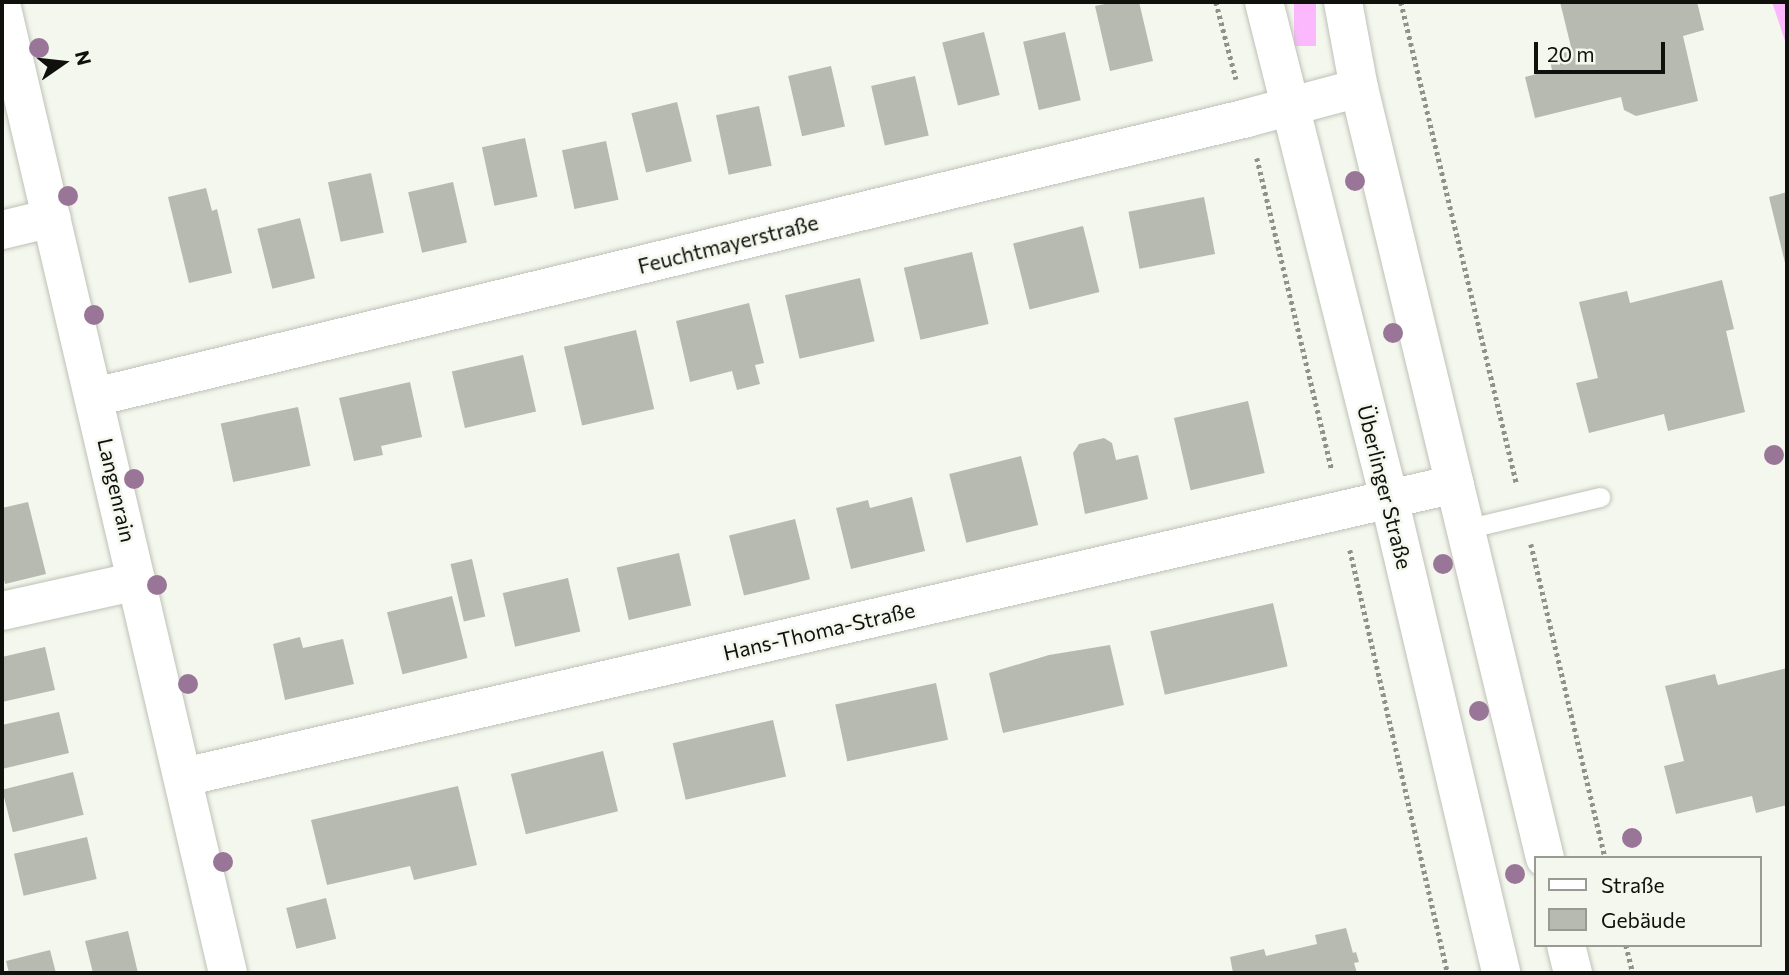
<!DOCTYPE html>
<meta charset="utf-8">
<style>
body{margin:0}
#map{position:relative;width:1789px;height:975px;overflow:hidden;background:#f4f7ed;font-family:Commissioner,sans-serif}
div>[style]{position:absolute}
.green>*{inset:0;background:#fbb8fc;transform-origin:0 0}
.building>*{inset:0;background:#b7bab0;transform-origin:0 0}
.path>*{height:4.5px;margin-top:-2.25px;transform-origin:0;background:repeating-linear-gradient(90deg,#8f918a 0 3.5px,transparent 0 7px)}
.roads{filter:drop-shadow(0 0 2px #bec1b7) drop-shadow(0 0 2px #bec1b7)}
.service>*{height:19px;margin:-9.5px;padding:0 9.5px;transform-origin:9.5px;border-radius:9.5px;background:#fff}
.minor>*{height:38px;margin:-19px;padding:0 19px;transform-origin:19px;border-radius:19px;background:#fff}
.tertiary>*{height:38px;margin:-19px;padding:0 19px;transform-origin:19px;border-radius:19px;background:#fff}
.trees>*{width:20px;height:20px;margin:-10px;border-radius:50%;background:#997697}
span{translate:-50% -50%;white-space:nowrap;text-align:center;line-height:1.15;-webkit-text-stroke:5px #f4f7ed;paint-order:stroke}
.street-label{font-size:21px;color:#10110d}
.frame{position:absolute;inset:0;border:4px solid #10110d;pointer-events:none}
.legend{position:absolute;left:1534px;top:856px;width:228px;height:91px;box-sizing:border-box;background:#f4f7ed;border:2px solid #999b93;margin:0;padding:9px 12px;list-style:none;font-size:21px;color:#10110d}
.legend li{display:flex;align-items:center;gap:14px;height:35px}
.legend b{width:35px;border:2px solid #999b93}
.north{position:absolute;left:28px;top:28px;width:70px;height:70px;-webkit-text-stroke:5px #f4f7ed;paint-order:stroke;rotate:76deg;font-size:19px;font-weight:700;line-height:28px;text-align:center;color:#10110d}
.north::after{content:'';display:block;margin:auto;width:24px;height:32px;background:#10110d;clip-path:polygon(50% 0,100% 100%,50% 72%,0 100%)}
.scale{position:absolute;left:1534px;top:42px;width:131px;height:32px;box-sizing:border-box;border:4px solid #10110d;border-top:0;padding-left:9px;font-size:21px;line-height:24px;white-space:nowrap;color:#10110d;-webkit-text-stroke:5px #f4f7ed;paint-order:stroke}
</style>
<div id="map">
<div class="green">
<div style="left:1294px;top:2px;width:22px;height:44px"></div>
<div style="clip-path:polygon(1772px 2px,1787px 2px,1787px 47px)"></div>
</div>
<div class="building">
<div style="clip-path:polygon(1115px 2px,1139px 2px,1153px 61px,1110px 71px,1095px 6px)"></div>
<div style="clip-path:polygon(1560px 2px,1697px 2px,1704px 30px,1683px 36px,1698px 101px,1636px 116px,1624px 110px,1621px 97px,1535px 118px,1525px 77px,1552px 70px,1549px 56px,1572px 51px)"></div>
<div style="left:984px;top:32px;width:65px;height:43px;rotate:76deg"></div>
<div style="left:1065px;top:32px;width:70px;height:43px;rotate:77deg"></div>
<div style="left:831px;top:66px;width:62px;height:44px;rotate:77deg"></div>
<div style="left:915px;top:76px;width:61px;height:45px;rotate:77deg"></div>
<div style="left:677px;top:102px;width:61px;height:47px;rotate:76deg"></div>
<div style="left:759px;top:106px;width:61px;height:44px;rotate:78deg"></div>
<div style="left:525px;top:138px;width:60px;height:44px;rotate:78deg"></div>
<div style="left:606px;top:141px;width:60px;height:45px;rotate:78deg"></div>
<div style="left:371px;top:173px;width:61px;height:44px;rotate:78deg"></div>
<div style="left:453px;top:182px;width:62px;height:46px;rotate:77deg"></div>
<div style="clip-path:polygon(206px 188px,212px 211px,217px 209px,232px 273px,189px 283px,168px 197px)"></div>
<div style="clip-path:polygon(1787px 192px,1787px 267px,1786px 267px,1769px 197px)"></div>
<div style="left:1204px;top:197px;width:58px;height:77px;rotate:79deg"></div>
<div style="left:300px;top:218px;width:62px;height:44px;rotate:76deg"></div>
<div style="left:1083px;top:226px;width:68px;height:72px;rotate:76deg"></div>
<div style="left:972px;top:252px;width:74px;height:70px;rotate:77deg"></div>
<div style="left:860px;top:278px;width:65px;height:77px;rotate:77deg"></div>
<div style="clip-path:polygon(1722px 280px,1734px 329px,1726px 331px,1745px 412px,1668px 431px,1664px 414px,1589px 433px,1576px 383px,1598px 378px,1579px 302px,1627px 291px,1630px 303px)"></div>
<div style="clip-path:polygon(749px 303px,764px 363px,755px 365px,760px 384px,737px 390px,732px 371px,690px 382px,676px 321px)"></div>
<div style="left:636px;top:330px;width:81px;height:74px;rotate:77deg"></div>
<div style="left:523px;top:355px;width:58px;height:73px;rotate:77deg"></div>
<div style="clip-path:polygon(410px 382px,422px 437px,381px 446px,383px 455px,354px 461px,339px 398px)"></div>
<div style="left:1248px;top:401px;width:74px;height:76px;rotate:77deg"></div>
<div style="left:298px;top:407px;width:60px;height:79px;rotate:78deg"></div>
<div style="clip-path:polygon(1104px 438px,1112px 443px,1116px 460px,1138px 455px,1148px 499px,1085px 514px,1073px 453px,1079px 444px)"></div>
<div style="left:1021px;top:456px;width:71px;height:74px;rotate:76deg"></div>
<div style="clip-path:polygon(912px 497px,925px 551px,851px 569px,836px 508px,868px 500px,870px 508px)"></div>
<div style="clip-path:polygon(28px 502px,46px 574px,5px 584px,2px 571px,2px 508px)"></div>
<div style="left:795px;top:519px;width:62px;height:68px;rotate:76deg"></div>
<div style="left:679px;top:553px;width:54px;height:64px;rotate:77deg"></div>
<div style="left:472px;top:559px;width:59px;height:22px;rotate:77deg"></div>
<div style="left:568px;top:578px;width:55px;height:67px;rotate:77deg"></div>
<div style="left:452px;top:596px;width:64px;height:67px;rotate:76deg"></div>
<div style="left:1273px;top:603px;width:65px;height:126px;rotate:77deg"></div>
<div style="clip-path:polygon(300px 637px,303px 648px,343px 639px,354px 684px,285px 700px,273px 644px)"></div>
<div style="clip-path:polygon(1110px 645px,1124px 705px,1003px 733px,989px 673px,1049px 655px)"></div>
<div style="clip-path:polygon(45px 647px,55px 690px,2px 702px,2px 657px)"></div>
<div style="clip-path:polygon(1787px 668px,1787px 805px,1756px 813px,1752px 796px,1676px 814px,1664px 766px,1684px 761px,1665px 686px,1715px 674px,1718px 685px)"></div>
<div style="left:936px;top:683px;width:58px;height:103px;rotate:78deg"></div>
<div style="clip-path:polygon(59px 712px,69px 753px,2px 769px,2px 725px)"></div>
<div style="left:773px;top:720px;width:58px;height:103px;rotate:77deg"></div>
<div style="left:603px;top:751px;width:62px;height:95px;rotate:76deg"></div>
<div style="left:73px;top:772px;width:44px;height:73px;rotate:76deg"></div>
<div style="clip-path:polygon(458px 786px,477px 865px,414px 880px,410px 866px,327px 885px,311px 820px)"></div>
<div style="left:87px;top:837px;width:43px;height:75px;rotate:77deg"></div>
<div style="left:326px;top:898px;width:42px;height:41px;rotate:76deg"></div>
<div style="clip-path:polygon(1346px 928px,1353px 953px,1356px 952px,1359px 962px,1354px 963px,1357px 973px,1233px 973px,1230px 957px,1264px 949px,1266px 956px,1317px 944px,1315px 935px)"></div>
<div style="clip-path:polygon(128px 931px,138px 973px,93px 973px,85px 941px)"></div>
<div style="clip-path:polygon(50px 950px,56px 973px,9px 973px,6px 961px)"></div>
</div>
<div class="path">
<div style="left:1216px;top:2px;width:80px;rotate:75.4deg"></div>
<div style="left:1401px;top:2px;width:496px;rotate:76.5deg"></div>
<div style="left:1257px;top:158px;width:321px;rotate:76.5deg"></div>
<div style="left:1531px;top:544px;width:323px;rotate:76.7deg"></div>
<div style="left:1350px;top:550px;width:434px;rotate:77deg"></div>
<div style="left:1626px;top:945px;width:29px;rotate:76deg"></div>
</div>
<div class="roads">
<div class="service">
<div style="left:1465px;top:529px;width:139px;rotate:-13.3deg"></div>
</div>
<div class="minor">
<div style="left:2px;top:8px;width:991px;rotate:76.82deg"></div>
<div style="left:2px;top:230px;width:51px;rotate:-13.5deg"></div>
<div style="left:95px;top:397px;width:1185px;rotate:-13.61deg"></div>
<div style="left:1247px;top:118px;width:116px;rotate:-15deg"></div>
<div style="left:2px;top:611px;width:138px;rotate:-12.5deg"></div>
<div style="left:184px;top:777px;width:1304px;rotate:-12.98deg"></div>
</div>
<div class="tertiary">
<div style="left:1264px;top:2px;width:512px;rotate:75.86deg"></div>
<div style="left:1389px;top:498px;width:488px;rotate:76.7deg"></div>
<div style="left:1343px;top:2px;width:87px;rotate:79.5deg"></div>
<div style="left:1359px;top:88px;width:792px;rotate:76.42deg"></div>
<div style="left:1566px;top:945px;width:29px;rotate:76deg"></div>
</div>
</div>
<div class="trees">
<div style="left:39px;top:48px"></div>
<div style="left:1355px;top:181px"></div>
<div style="left:68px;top:196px"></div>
<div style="left:94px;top:315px"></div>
<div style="left:1393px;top:333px"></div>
<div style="left:1774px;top:455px"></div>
<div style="left:134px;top:479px"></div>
<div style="left:1443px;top:564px"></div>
<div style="left:157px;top:585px"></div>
<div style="left:188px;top:684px"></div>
<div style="left:1479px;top:711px"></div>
<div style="left:1632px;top:838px"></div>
<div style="left:223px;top:862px"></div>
<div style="left:1515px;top:874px"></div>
</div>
<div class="street-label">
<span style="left:728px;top:244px;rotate:-14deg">Feuchtmayerstraße</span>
<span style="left:1385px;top:487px;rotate:76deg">Überlinger Straße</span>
<span style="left:117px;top:490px;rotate:77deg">Langenrain</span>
<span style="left:819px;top:631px;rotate:-13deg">Hans-Thoma-Straße</span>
</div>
<div class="frame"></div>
<ul class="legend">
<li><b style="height:9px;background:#fff"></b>Straße</li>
<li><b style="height:19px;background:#b7bab0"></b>Gebäude</li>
</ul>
<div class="north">N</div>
<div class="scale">20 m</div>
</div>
